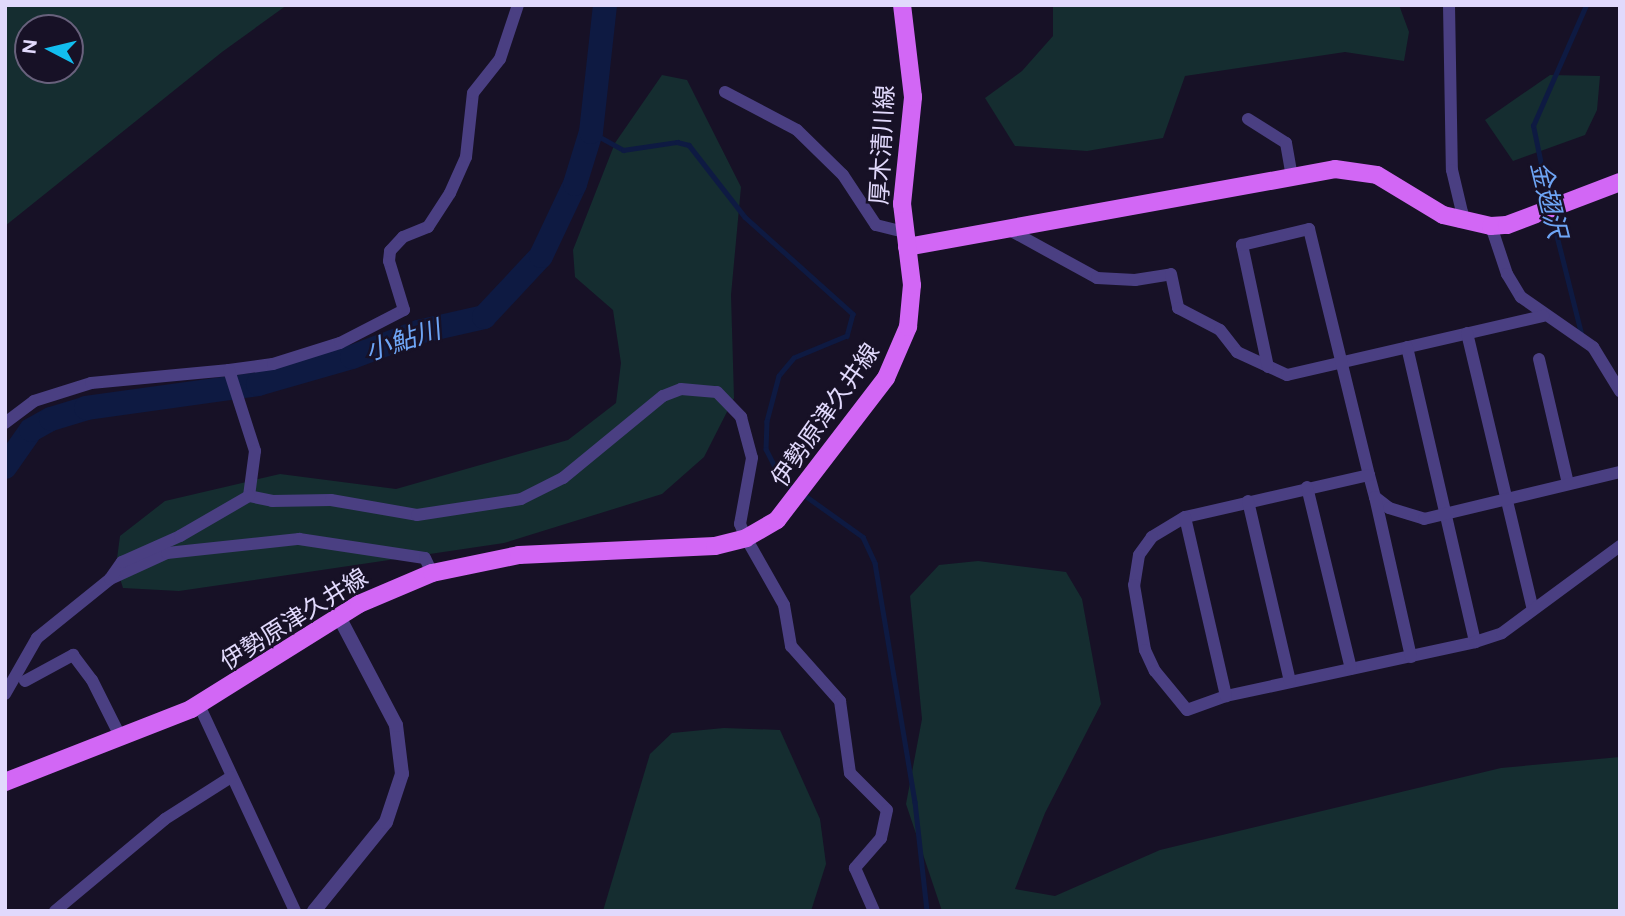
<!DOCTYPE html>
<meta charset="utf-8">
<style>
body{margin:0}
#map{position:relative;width:1625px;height:916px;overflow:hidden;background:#171126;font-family:Figtree,"Noto Sans JP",sans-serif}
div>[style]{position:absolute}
.green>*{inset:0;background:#152d30}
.stream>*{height:4.5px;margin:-2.25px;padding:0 2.25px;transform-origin:2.25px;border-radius:2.25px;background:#0e1a42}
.river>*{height:24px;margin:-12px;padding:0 12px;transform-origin:12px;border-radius:12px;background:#0e1a42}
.minor>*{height:12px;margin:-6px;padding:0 6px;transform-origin:6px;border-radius:6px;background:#4a3f82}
.tertiary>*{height:14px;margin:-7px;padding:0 7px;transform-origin:7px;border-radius:7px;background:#4a3f82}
.primary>*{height:18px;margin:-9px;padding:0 9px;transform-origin:9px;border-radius:9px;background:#d267f5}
span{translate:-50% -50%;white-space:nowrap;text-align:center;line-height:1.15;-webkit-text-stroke:5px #171126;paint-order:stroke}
.street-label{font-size:24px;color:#e1d9fc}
.water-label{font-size:26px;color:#6ea5f5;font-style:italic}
.frame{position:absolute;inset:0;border:7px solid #e1d9fc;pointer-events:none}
.north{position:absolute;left:14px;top:14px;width:70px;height:70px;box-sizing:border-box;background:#171126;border:2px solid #68617c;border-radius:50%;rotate:277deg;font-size:19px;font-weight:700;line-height:28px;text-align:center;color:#e1d9fc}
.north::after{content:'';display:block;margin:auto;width:24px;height:32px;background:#12bdef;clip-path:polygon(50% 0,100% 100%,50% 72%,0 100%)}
</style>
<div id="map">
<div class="green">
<div style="clip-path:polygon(evenodd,5px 5px,287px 5px,222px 52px,5px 226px,5px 5px,70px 28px,70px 70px,28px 70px,28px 28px,70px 28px)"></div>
<div style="clip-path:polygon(1053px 5px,1399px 5px,1409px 32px,1404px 61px,1345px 52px,1185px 76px,1163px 138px,1087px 151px,1015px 146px,985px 98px,1022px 71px,1053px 36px)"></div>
<div style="clip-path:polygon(662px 75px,687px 80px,741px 187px,731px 295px,734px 398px,704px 457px,662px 494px,504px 543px,179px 591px,123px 588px,116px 566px,120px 536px,165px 501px,280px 474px,396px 489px,568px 440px,616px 403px,621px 363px,613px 310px,575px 277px,573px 250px,615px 143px)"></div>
<div style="clip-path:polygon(1550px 75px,1600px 76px,1597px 110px,1585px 135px,1513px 161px,1485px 120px)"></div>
<div style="clip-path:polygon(978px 561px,1066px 572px,1082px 599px,1101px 704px,1045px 813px,1015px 889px,1055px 896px,1160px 850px,1501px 768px,1620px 757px,1620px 911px,942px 911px,906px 804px,922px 719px,910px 596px,939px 565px)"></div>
<div style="clip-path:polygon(724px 728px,780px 730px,820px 819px,826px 864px,811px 911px,603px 911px,650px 754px,672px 733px)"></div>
</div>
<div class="stream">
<div style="left:591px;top:132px;width:37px;rotate:29deg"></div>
<div style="left:623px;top:150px;width:55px;rotate:-8.4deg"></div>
<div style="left:677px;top:142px;width:12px;rotate:14deg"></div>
<div style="left:689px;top:145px;width:91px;rotate:52.1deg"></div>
<div style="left:745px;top:217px;width:145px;rotate:41.9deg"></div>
<div style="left:853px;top:314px;width:23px;rotate:105deg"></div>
<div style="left:847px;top:336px;width:57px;rotate:157.5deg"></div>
<div style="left:794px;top:358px;width:23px;rotate:130deg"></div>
<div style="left:779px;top:376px;width:47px;rotate:104.9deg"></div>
<div style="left:767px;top:421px;width:28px;rotate:92deg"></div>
<div style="left:766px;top:449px;width:37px;rotate:63deg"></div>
<div style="left:783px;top:482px;width:15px;rotate:32deg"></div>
<div style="left:1549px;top:203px;width:79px;rotate:-101.7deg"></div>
<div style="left:1533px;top:126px;width:132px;rotate:-66.3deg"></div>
<div style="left:1551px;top:212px;width:127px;rotate:75.9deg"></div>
<div style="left:803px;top:494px;width:74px;rotate:35.6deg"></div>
<div style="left:863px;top:537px;width:29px;rotate:65deg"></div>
<div style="left:875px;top:563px;width:242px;rotate:80.5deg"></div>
<div style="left:915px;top:802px;width:110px;rotate:83.7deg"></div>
</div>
<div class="river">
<div style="left:5px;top:467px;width:45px;rotate:-54.9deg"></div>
<div style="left:31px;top:430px;width:23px;rotate:-29deg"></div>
<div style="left:51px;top:419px;width:37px;rotate:-17deg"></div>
<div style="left:86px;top:408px;width:174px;rotate:-7.9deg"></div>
<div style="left:258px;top:384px;width:98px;rotate:-16deg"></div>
<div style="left:352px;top:357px;width:71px;rotate:-20.7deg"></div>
<div style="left:418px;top:332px;width:68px;rotate:-12.8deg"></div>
<div style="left:484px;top:317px;width:83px;rotate:-46.9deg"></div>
<div style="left:541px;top:256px;width:80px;rotate:-64.7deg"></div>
<div style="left:575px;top:184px;width:54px;rotate:-72.9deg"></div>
<div style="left:591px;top:132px;width:128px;rotate:-83.7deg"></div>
</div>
<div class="minor">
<div style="left:1449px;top:5px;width:165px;rotate:89deg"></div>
<div style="left:1452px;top:170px;width:43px;rotate:76.6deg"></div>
<div style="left:1462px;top:212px;width:10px;rotate:101deg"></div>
<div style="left:725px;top:92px;width:81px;rotate:27.8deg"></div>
<div style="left:797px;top:130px;width:64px;rotate:44.4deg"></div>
<div style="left:843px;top:175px;width:60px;rotate:56.6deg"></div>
<div style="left:876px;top:225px;width:29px;rotate:14deg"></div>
<div style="left:1248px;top:119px;width:45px;rotate:32.3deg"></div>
<div style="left:1286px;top:143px;width:34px;rotate:80deg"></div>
<div style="left:1491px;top:226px;width:51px;rotate:71.6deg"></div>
<div style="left:1507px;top:274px;width:27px;rotate:59deg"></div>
<div style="left:1521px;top:297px;width:88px;rotate:34.8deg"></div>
<div style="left:1593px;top:347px;width:52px;rotate:58.5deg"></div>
<div style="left:1006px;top:228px;width:104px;rotate:28.8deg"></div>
<div style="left:1097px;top:278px;width:38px;rotate:3deg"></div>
<div style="left:1135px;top:280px;width:36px;rotate:-9deg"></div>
<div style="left:1171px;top:274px;width:35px;rotate:78deg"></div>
<div style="left:1178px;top:308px;width:47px;rotate:27.6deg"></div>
<div style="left:1220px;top:330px;width:28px;rotate:52deg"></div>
<div style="left:1237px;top:352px;width:55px;rotate:24.7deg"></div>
<div style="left:1287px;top:375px;width:263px;rotate:-13deg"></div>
<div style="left:1467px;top:333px;width:284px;rotate:76.6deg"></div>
<div style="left:1407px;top:347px;width:303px;rotate:77deg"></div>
<div style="left:1539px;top:359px;width:128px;rotate:76.9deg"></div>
<div style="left:1268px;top:367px;width:125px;rotate:-102deg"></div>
<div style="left:1242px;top:245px;width:69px;rotate:-13.4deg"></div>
<div style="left:1309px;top:229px;width:253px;rotate:76.3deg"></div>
<div style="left:1369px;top:475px;width:23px;rotate:75deg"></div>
<div style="left:1375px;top:497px;width:18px;rotate:38deg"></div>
<div style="left:1389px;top:508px;width:37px;rotate:17deg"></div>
<div style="left:1424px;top:519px;width:202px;rotate:-13.5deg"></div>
<div style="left:229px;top:370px;width:44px;rotate:-7.8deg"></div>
<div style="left:273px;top:364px;width:70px;rotate:-17.4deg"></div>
<div style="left:340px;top:343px;width:72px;rotate:-27.3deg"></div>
<div style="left:404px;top:310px;width:51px;rotate:-107deg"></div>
<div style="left:389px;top:261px;width:10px;rotate:-84deg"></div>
<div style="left:390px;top:251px;width:19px;rotate:-47deg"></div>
<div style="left:403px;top:237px;width:27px;rotate:-22deg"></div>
<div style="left:428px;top:227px;width:40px;rotate:-57.1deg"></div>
<div style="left:450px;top:193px;width:39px;rotate:-66deg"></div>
<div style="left:466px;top:157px;width:64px;rotate:-83.8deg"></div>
<div style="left:473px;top:93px;width:43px;rotate:-51.5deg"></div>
<div style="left:500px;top:59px;width:57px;rotate:-71.6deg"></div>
<div style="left:5px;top:423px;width:36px;rotate:-37deg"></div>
<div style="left:34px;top:401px;width:60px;rotate:-17.5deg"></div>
<div style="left:91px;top:383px;width:139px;rotate:-5.4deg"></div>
<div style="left:229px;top:370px;width:85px;rotate:72.2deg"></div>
<div style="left:255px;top:451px;width:45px;rotate:97.6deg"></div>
<div style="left:249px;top:496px;width:24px;rotate:12deg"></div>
<div style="left:272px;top:501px;width:59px;rotate:-1deg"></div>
<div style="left:331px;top:500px;width:87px;rotate:9.9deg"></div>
<div style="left:417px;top:515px;width:105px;rotate:-8.7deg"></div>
<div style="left:521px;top:499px;width:47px;rotate:-26.6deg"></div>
<div style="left:563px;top:478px;width:129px;rotate:-39.4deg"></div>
<div style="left:663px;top:396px;width:19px;rotate:-21deg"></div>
<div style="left:681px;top:389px;width:36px;rotate:5deg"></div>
<div style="left:717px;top:392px;width:35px;rotate:46deg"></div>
<div style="left:741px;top:417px;width:42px;rotate:75deg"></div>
<div style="left:752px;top:458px;width:67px;rotate:100.3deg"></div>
<div style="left:740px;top:524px;width:15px;rotate:67deg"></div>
<div style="left:746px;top:538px;width:77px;rotate:60.4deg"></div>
<div style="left:784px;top:605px;width:42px;rotate:80.3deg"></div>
<div style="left:791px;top:646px;width:74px;rotate:48.3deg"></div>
<div style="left:840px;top:701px;width:73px;rotate:82.1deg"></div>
<div style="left:850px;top:773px;width:52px;rotate:45deg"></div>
<div style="left:887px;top:810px;width:29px;rotate:102deg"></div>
<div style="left:881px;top:838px;width:40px;rotate:131deg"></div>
<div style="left:855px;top:868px;width:47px;rotate:66.2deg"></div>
<div style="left:1369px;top:475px;width:189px;rotate:167.1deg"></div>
<div style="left:1185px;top:517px;width:39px;rotate:149deg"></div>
<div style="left:1152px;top:537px;width:22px;rotate:126deg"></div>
<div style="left:1139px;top:555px;width:30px;rotate:99deg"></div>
<div style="left:1134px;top:585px;width:66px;rotate:80.4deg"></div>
<div style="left:1145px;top:650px;width:23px;rotate:65deg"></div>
<div style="left:1155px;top:671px;width:50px;rotate:50.6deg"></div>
<div style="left:1187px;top:710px;width:41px;rotate:-19.7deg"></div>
<div style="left:1226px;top:696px;width:255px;rotate:-12.2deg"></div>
<div style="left:1475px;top:642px;width:28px;rotate:-18deg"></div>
<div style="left:1502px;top:633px;width:147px;rotate:-36.4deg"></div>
<div style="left:1307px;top:487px;width:187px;rotate:76.4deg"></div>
<div style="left:1375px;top:497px;width:164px;rotate:77.3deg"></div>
<div style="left:1248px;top:501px;width:185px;rotate:76.9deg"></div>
<div style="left:1185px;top:517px;width:184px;rotate:77.1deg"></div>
<div style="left:110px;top:579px;width:63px;rotate:-24.5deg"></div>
<div style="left:167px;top:553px;width:133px;rotate:-6.1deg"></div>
<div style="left:299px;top:539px;width:127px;rotate:8.6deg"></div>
<div style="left:425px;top:558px;width:17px;rotate:65deg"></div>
<div style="left:25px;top:681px;width:55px;rotate:-28.4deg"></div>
<div style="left:73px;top:655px;width:31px;rotate:53deg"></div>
<div style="left:92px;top:680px;width:65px;rotate:63.4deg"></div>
<div style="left:5px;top:694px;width:64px;rotate:-60.3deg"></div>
<div style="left:37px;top:638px;width:94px;rotate:-38.9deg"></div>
<div style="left:110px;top:579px;width:21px;rotate:-55deg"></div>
<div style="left:122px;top:562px;width:64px;rotate:-24.1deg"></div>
<div style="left:180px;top:536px;width:80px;rotate:-30.1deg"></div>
<div style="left:199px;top:705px;width:227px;rotate:65deg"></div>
<div style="left:55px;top:911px;width:143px;rotate:-39.9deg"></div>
<div style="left:165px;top:819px;width:78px;rotate:-32.5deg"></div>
</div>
<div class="tertiary">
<div style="left:314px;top:911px;width:114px;rotate:-51deg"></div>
<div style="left:386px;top:822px;width:51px;rotate:-71.6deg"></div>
<div style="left:402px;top:774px;width:49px;rotate:-97deg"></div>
<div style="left:396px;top:725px;width:122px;rotate:-117.8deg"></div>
</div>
<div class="primary">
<div style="left:907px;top:247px;width:435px;rotate:-10.3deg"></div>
<div style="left:1335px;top:169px;width:42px;rotate:8.1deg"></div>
<div style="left:1377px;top:175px;width:77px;rotate:31.2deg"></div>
<div style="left:1443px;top:215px;width:49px;rotate:12.9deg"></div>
<div style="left:1491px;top:226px;width:16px;rotate:-4deg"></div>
<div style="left:1507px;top:225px;width:121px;rotate:-20.8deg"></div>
<div style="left:5px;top:782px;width:200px;rotate:-21.4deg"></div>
<div style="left:191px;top:709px;width:198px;rotate:-32deg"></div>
<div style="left:359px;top:604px;width:79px;rotate:-23deg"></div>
<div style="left:432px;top:573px;width:89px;rotate:-11.7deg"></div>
<div style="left:519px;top:555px;width:196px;rotate:-2.6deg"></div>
<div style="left:715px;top:546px;width:32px;rotate:-14deg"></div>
<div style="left:746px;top:538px;width:36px;rotate:-30deg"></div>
<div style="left:777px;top:520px;width:179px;rotate:-52.5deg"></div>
<div style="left:886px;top:378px;width:56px;rotate:-66.7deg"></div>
<div style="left:908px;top:327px;width:42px;rotate:-84.6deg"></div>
<div style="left:912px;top:285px;width:82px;rotate:-97deg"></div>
<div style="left:902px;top:204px;width:108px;rotate:-84.1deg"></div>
<div style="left:913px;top:97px;width:93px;rotate:-96.8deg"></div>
</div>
<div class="street-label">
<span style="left:882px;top:145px;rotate:-87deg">厚木清川線</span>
<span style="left:825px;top:415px;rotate:-55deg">伊勢原津久井線</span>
<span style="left:294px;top:619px;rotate:-32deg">伊勢原津久井線</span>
</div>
<div class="water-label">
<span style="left:1548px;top:200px;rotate:76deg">金翅沢</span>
<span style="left:403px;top:341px;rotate:-18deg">小鮎川</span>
</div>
<div class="frame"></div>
<div class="north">N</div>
</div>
